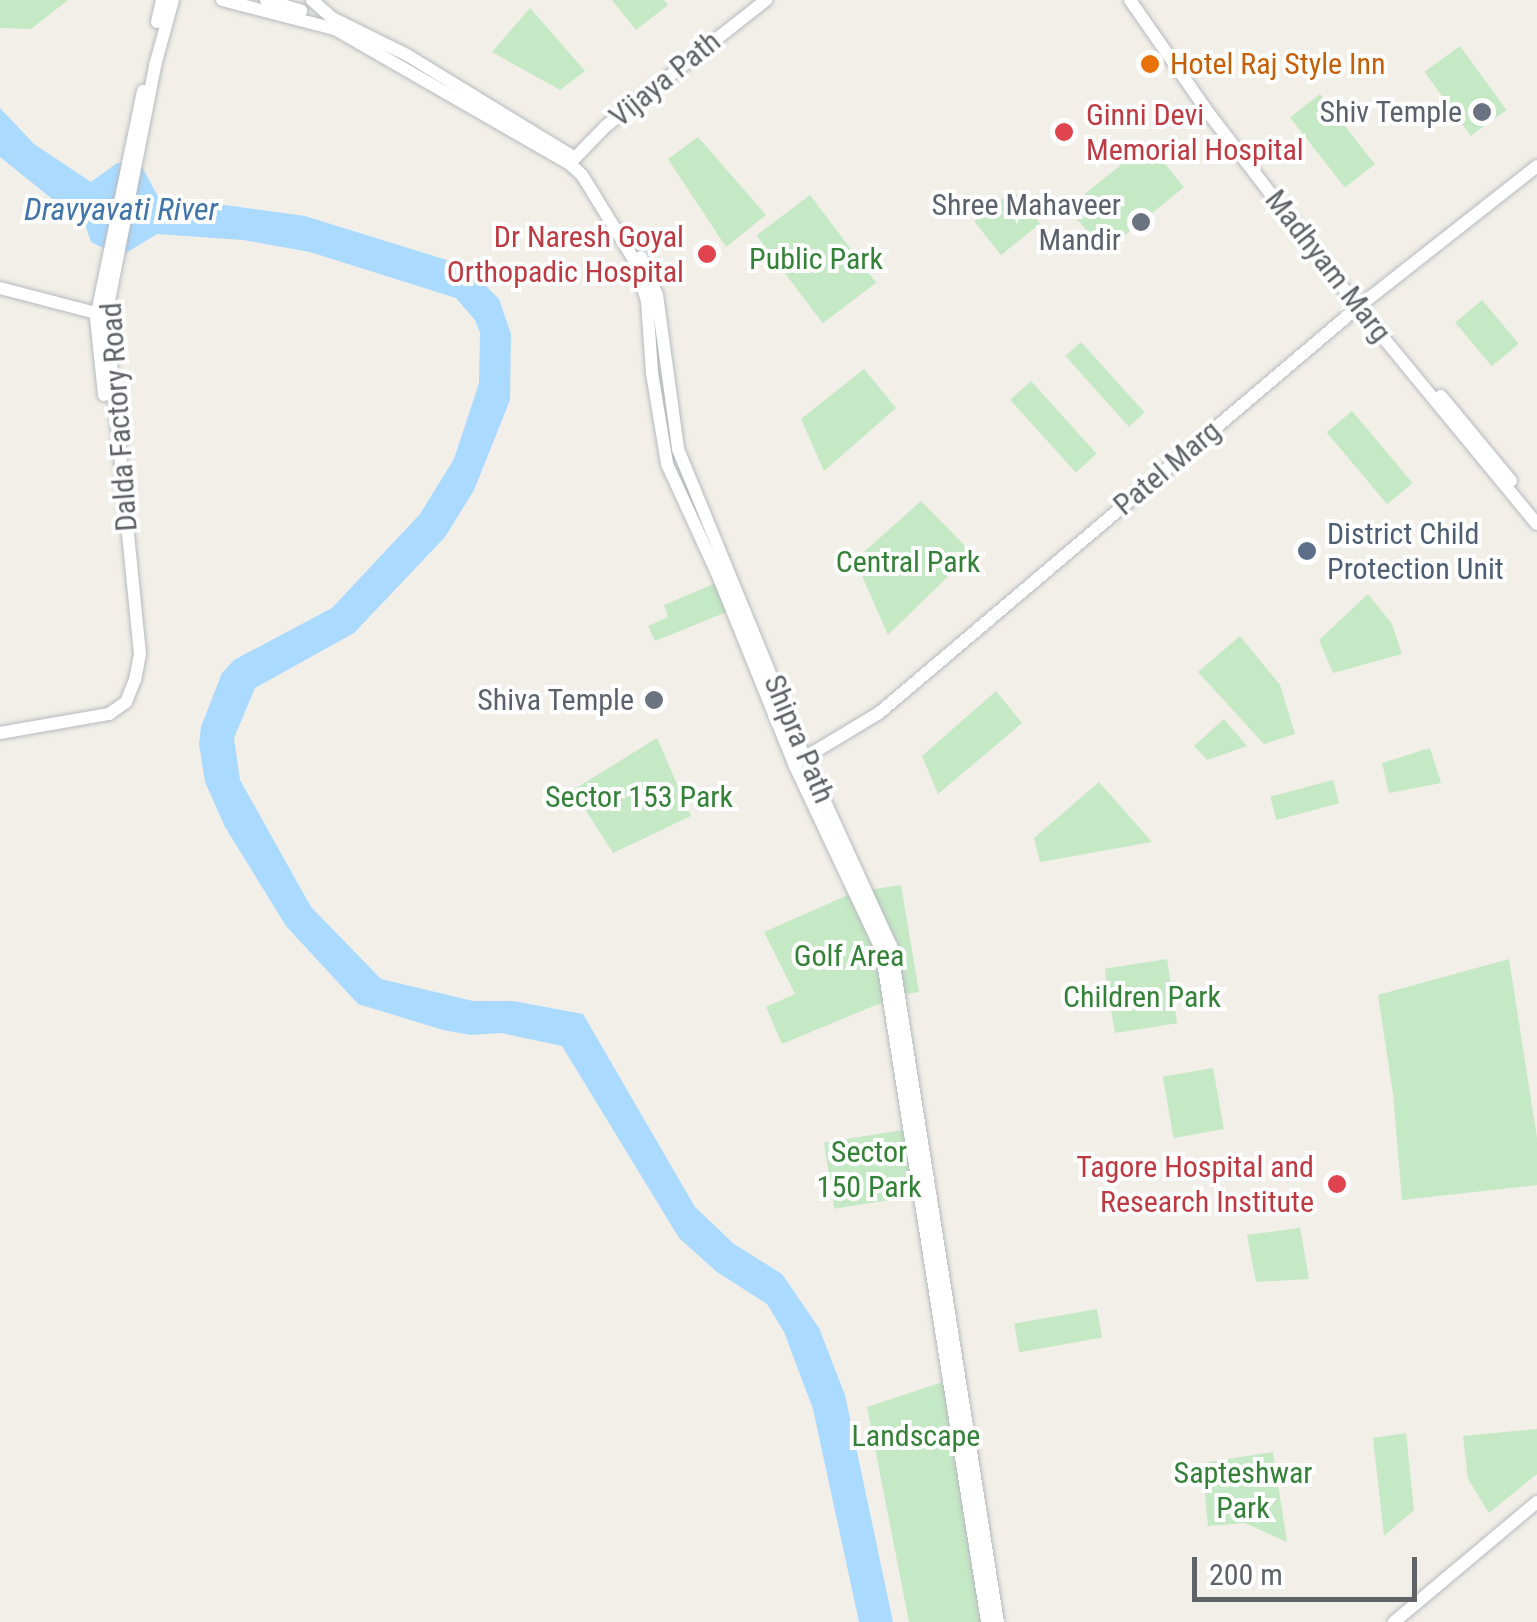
<!DOCTYPE html>
<style>
body{margin:0}
#map{position:relative;width:1537px;height:1622px;overflow:hidden;background:#f1efe8;font-family:"Roboto Condensed",sans-serif}
div>[style]{position:absolute}
.green>*{inset:0;background:#c5e8c5;transform-origin:0 0}
.water>*{inset:0;background:#aadaff}
.roads{filter:drop-shadow(0 0 2px #b6babf) drop-shadow(0 0 2px #b6babf)}
.secondary>*{height:12px;margin:-6px;padding:0 6px;transform-origin:6px;border-radius:6px;background:#fff}
.dots>*{width:28px;height:28px;translate:-50% -50%;box-sizing:border-box;border:5px solid #fff;border-radius:50%}
span{translate:-50% -50%;white-space:nowrap;text-align:center;line-height:1.15;-webkit-text-stroke:8px #fff;paint-order:stroke}
.food-label{font-size:30px;color:#c56008}
.left{translate:0 -50%;text-align:left}
.street-label{font-size:30px;color:#5f6368}
.worship-label{font-size:30px;color:#5b616d}
.right{translate:-100% -50%;text-align:right}
.health-label{font-size:30px;color:#be3a42}
.park-label{font-size:30px;color:#348238}
.service-label{font-size:30px;color:#4e5e75}
.water-label{font-size:32px;color:#4174aa;font-style:italic}
.scale{position:absolute;left:1192px;top:1557px;width:225px;height:45px;box-sizing:border-box;border:5px solid #5f6368;border-top:0;padding-left:12px;font-size:30px;line-height:35px;white-space:nowrap;color:#5f6368;-webkit-text-stroke:8px #fff;paint-order:stroke}
</style>
<div id="map">
<div class="green">
<div style="clip-path:polygon(0 0,68px 0,31px 29px,0 28px)"></div>
<div style="clip-path:polygon(612px 0,664px 0,668px 5px,636px 30px)"></div>
<div style="clip-path:polygon(530px 8px,585px 71px,560px 90px,492px 52px)"></div>
<div style="left:1460px;top:46px;width:79px;height:44px;rotate:54deg"></div>
<div style="left:1320px;top:94px;width:89px;height:38px;rotate:52deg"></div>
<div style="clip-path:polygon(698px 137px,766px 215px,726px 247px,668px 159px)"></div>
<div style="left:1148px;top:143px;width:57px;height:103px;rotate:51deg"></div>
<div style="left:1013px;top:190px;width:43px;height:50px;rotate:51deg"></div>
<div style="left:810px;top:195px;width:110px;height:67px;rotate:53deg"></div>
<div style="left:1482px;top:300px;width:57px;height:35px;rotate:50deg"></div>
<div style="left:1081px;top:342px;width:95px;height:21px;rotate:48deg"></div>
<div style="clip-path:polygon(864px 369px,896px 408px,824px 471px,801px 419px)"></div>
<div style="left:1031px;top:381px;width:98px;height:28px;rotate:48deg"></div>
<div style="left:1352px;top:411px;width:94px;height:33px;rotate:50deg"></div>
<div style="clip-path:polygon(921px 501px,972px 553px,888px 635px,855px 560px)"></div>
<div style="clip-path:polygon(716px 583px,729px 611px,655px 641px,648px 626px,668px 617px,664px 605px)"></div>
<div style="clip-path:polygon(1368px 594px,1392px 624px,1402px 654px,1333px 673px,1319px 640px)"></div>
<div style="clip-path:polygon(1240px 636px,1280px 685px,1295px 734px,1264px 744px,1198px 672px)"></div>
<div style="clip-path:polygon(996px 691px,1022px 723px,938px 794px,922px 756px)"></div>
<div style="clip-path:polygon(1224px 719px,1247px 746px,1207px 760px,1194px 746px)"></div>
<div style="clip-path:polygon(657px 738px,691px 816px,613px 853px,573px 790px)"></div>
<div style="clip-path:polygon(1430px 748px,1441px 783px,1389px 793px,1382px 763px)"></div>
<div style="left:1333px;top:780px;width:24px;height:65px;rotate:75deg"></div>
<div style="clip-path:polygon(1099px 782px,1152px 842px,1040px 862px,1034px 838px)"></div>
<div style="clip-path:polygon(901px 885px,919px 992px,900px 995px,782px 1044px,766px 1007px,795px 994px,764px 932px,855px 892px)"></div>
<div style="left:1167px;top:959px;width:65px;height:63px;rotate:81deg"></div>
<div style="clip-path:polygon(1509px 959px,1537px 1138px,1537px 1185px,1402px 1200px,1393px 1094px,1378px 995px)"></div>
<div style="left:1213px;top:1068px;width:62px;height:51px;rotate:80deg"></div>
<div style="left:903px;top:1130px;width:67px;height:80px;rotate:81deg"></div>
<div style="clip-path:polygon(1300px 1228px,1309px 1279px,1256px 1282px,1247px 1235px)"></div>
<div style="left:1097px;top:1309px;width:29px;height:84px;rotate:80deg"></div>
<div style="clip-path:polygon(949px 1380px,987px 1622px,909px 1622px,867px 1407px)"></div>
<div style="clip-path:polygon(1537px 1429px,1537px 1474px,1489px 1513px,1468px 1479px,1463px 1436px)"></div>
<div style="clip-path:polygon(1406px 1433px,1414px 1510px,1384px 1536px,1373px 1438px)"></div>
<div style="clip-path:polygon(1273px 1452px,1287px 1542px,1245px 1523px,1208px 1526px,1202px 1463px)"></div>
</div>
<div class="water">
<div style="clip-path:polygon(0 108px,34px 144px,91px 182px,117px 163px,142px 167px,162px 204px,217px 204px,305px 216px,466px 266px,499px 299px,511px 334px,510px 400px,474px 490px,445px 537px,354px 633px,255px 688px,234px 738px,240px 780px,311px 907px,381px 979px,473px 1001px,513px 1001px,583px 1014px,695px 1207px,734px 1244px,782px 1274px,819px 1328px,845px 1395px,893px 1622px,859px 1622px,813px 1409px,784px 1332px,767px 1304px,717px 1272px,679px 1238px,562px 1046px,501px 1033px,471px 1035px,443px 1030px,358px 1004px,286px 926px,225px 827px,205px 782px,199px 744px,201px 727px,222px 673px,234px 660px,332px 608px,420px 514px,454px 459px,479px 383px,480px 333px,475px 320px,456px 298px,310px 252px,243px 240px,157px 234px,121px 256px,119px 252px,99px 246px,91px 242px,81px 212px,61px 206px,0 157px)"></div>
</div>
<div class="roads">
<div class="secondary">
<div style="left:222px;top:0;width:117px;rotate:14.4deg"></div>
<div style="left:335px;top:29px;width:271px;rotate:29.9deg"></div>
<div style="left:570px;top:164px;width:16px;rotate:43deg"></div>
<div style="left:582px;top:175px;width:101px;rotate:58.4deg"></div>
<div style="left:635px;top:261px;width:42px;rotate:73.3deg"></div>
<div style="left:647px;top:301px;width:72px;rotate:86deg"></div>
<div style="left:652px;top:373px;width:92px;rotate:80.6deg"></div>
<div style="left:667px;top:464px;width:120px;rotate:65.4deg"></div>
<div style="left:717px;top:573px;width:206px;rotate:68deg"></div>
<div style="left:794px;top:764px;width:204px;rotate:64.8deg"></div>
<div style="left:881px;top:949px;width:681px;rotate:81.05deg"></div>
<div style="left:266px;top:0;width:37px;rotate:17deg"></div>
<div style="left:312px;top:0;width:27px;rotate:42deg"></div>
<div style="left:332px;top:18px;width:84px;rotate:26.3deg"></div>
<div style="left:407px;top:55px;width:197px;rotate:31.5deg"></div>
<div style="left:1130px;top:0;width:140px;rotate:55.2deg"></div>
<div style="left:1210px;top:115px;width:242px;rotate:52.4deg"></div>
<div style="left:1358px;top:307px;width:281px;rotate:50.5deg"></div>
<div style="left:157px;top:22px;width:23px;rotate:-77deg"></div>
<div style="left:571px;top:162px;width:50px;rotate:-45.8deg"></div>
<div style="left:606px;top:126px;width:204px;rotate:-38.2deg"></div>
<div style="left:641px;top:257px;width:41px;rotate:67.2deg"></div>
<div style="left:657px;top:295px;width:155px;rotate:82.2deg"></div>
<div style="left:678px;top:449px;width:334px;rotate:67.7deg"></div>
<div style="left:805px;top:758px;width:207px;rotate:65.4deg"></div>
<div style="left:891px;top:946px;width:684px;rotate:81.01deg"></div>
<div style="left:0;top:288px;width:107px;rotate:14.6deg"></div>
<div style="left:104px;top:395px;width:77px;rotate:-95.9deg"></div>
<div style="left:96px;top:318px;width:232px;rotate:-78.3deg"></div>
<div style="left:1441px;top:396px;width:110px;rotate:50.5deg"></div>
<div style="left:0;top:733px;width:111px;rotate:-9.9deg"></div>
<div style="left:109px;top:714px;width:21px;rotate:-35deg"></div>
<div style="left:126px;top:702px;width:24px;rotate:-68deg"></div>
<div style="left:135px;top:680px;width:26px;rotate:-79deg"></div>
<div style="left:140px;top:654px;width:340px;rotate:-95.7deg"></div>
<div style="left:106px;top:316px;width:259px;rotate:-78.9deg"></div>
<div style="left:156px;top:62px;width:64px;rotate:-74.7deg"></div>
<div style="left:801px;top:760px;width:91px;rotate:-31.1deg"></div>
<div style="left:879px;top:713px;width:628px;rotate:-40.28deg"></div>
<div style="left:1358px;top:307px;width:228px;rotate:-38.2deg"></div>
<div style="left:1394px;top:1622px;width:187px;rotate:-40deg"></div>
</div>
</div>
<div class="dots">
<div style="left:1150px;top:64px;background:#e8710a"></div>
<div style="left:1482px;top:112px;background:#6b7280"></div>
<div style="left:1064px;top:132px;background:#e0444e"></div>
<div style="left:1141px;top:222px;background:#6b7280"></div>
<div style="left:707px;top:254px;background:#e0444e"></div>
<div style="left:1307px;top:551px;background:#5c6f8a"></div>
<div style="left:654px;top:700px;background:#6b7280"></div>
<div style="left:1337px;top:1184px;background:#e0444e"></div>
</div>
<div class="food-label">
<span class="left" style="left:1170px;top:64px">Hotel Raj Style Inn</span>
</div>
<div class="street-label">
<span style="left:665px;top:79px;rotate:-39deg">Vijaya Path</span>
<span style="left:1328px;top:266px;rotate:52deg">Madhyam Marg</span>
<span style="left:119px;top:417px;rotate:-94deg">Dalda Factory Road</span>
<span style="left:1167px;top:468px;rotate:-40deg">Patel Marg</span>
<span style="left:799px;top:739px;rotate:67deg">Shipra Path</span>
</div>
<div class="worship-label">
<span class="right" style="left:1462px;top:112px">Shiv Temple</span>
<span class="right" style="left:1121px;top:222px">Shree Mahaveer<br>Mandir</span>
<span class="right" style="left:634px;top:700px">Shiva Temple</span>
</div>
<div class="health-label">
<span class="left" style="left:1086px;top:132px">Ginni Devi<br>Memorial Hospital</span>
<span class="right" style="left:684px;top:254px">Dr Naresh Goyal<br>Orthopadic Hospital</span>
<span class="right" style="left:1314px;top:1184px">Tagore Hospital and<br>Research Institute</span>
</div>
<div class="park-label">
<span style="left:816px;top:259px">Public Park</span>
<span style="left:908px;top:562px">Central Park</span>
<span style="left:639px;top:797px">Sector 153 Park</span>
<span style="left:849px;top:956px">Golf Area</span>
<span style="left:1142px;top:997px">Children Park</span>
<span style="left:869px;top:1169px">Sector<br>150 Park</span>
<span style="left:916px;top:1436px">Landscape</span>
<span style="left:1243px;top:1490px">Sapteshwar<br>Park</span>
</div>
<div class="service-label">
<span class="left" style="left:1327px;top:551px">District Child<br>Protection Unit</span>
</div>
<div class="water-label">
<span style="left:121px;top:209px">Dravyavati River</span>
</div>
<div class="scale">200 m</div>
</div>
